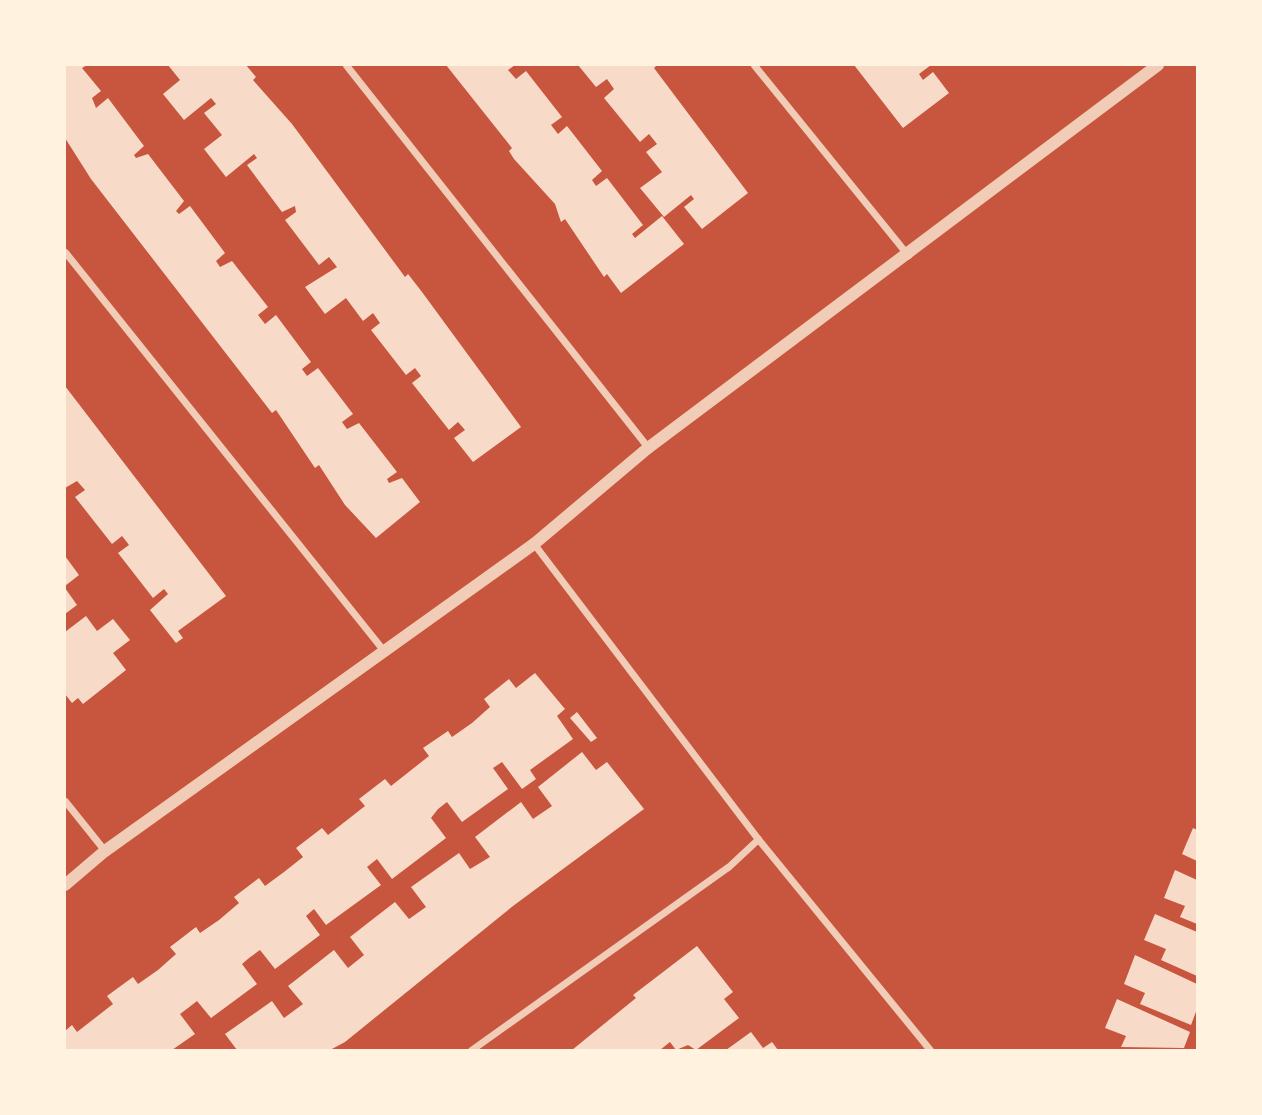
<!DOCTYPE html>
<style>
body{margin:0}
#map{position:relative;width:1262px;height:1115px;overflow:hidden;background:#c8553d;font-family:Barlow,sans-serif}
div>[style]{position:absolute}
.building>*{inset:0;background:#f7dbc8}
.minor>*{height:7px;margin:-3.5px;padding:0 3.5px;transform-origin:3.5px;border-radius:3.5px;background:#f1ccb7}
.tertiary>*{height:12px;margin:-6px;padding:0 6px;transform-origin:6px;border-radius:6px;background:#f1ccb7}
span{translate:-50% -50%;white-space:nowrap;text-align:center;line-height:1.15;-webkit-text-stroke:5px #fff3e0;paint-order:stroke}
.frame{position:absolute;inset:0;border:66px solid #fff3e0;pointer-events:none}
</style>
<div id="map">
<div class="building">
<div style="clip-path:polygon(65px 65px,87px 65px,82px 68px,101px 91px,92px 98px,96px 108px,108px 98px,144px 146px,134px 155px,136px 158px,148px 154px,184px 201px,176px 211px,179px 214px,190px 206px,225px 253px,216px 261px,220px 267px,232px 261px,268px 307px,258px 315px,265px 324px,276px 315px,311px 362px,302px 369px,307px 376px,318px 368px,353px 414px,342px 422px,347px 429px,359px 423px,397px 472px,387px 479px,389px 483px,402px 478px,420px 502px,376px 538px,345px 505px,319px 465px,315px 468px,276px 410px,272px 413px,91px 179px,65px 138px)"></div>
<div style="clip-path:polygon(168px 65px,246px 65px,256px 77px,253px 80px,292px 124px,405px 277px,408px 274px,422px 292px,521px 427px,473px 462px,454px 438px,465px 430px,458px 422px,449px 430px,412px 383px,421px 376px,415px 368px,406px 375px,371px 330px,380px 323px,373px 313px,363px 321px,346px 298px,325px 314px,305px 287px,337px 267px,329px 257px,319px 265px,285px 220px,296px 212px,295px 206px,282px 212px,247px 165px,257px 158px,254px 154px,226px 177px,204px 149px,222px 135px,204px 113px,216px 104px,211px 98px,184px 120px,163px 94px,180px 80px)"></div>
<div style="clip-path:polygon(446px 65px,515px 65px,508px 70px,516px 79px,526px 71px,562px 117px,551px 125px,558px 134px,567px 126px,602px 171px,592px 180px,596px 186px,607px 178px,643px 225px,632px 234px,635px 238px,662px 216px,684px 244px,621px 293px,607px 274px,604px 277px,565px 219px,561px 222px,555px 204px,514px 159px,509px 151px,512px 148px)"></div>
<div style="clip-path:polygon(578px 65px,657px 65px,654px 68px,748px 193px,702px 229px,684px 207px,694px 199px,691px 195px,664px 217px,640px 188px,662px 172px,646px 152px,657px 144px,649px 134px,640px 142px,604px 98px,614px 89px,607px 79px,596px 87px)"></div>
<div style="clip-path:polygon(854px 65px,931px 65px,919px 74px,923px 80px,933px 72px,949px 93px,903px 128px)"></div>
<div style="clip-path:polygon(65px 386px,226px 596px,178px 631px,183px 638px,176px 643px,150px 610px,168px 594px,164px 589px,153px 598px,118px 553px,129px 545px,126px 541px,122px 536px,112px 544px,75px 497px,85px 490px,77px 481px,65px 488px)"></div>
<div style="clip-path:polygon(65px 556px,79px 575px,65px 586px)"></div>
<div style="clip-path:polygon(65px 588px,77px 605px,65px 614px)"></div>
<div style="clip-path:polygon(86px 616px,97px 631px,113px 619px,130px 640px,113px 653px,126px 670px,83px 704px,78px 698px,72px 703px,65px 694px,65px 632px)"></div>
<div style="clip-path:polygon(535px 673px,565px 709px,557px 716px,573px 739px,530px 770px,536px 779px,522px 789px,502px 762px,493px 768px,508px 789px,462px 822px,447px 802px,438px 809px,431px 818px,446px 838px,392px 879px,377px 859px,367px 867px,381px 885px,326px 925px,314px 909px,306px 916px,320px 935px,275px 969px,260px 950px,249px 958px,242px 964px,257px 984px,211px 1018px,197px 1001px,188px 1008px,180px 1014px,195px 1034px,172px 1050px,65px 1050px,65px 1031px,72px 1025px,77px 1032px,113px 1004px,107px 996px,133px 977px,138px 984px,158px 970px,176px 954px,170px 947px,196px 927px,200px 933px,219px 920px,239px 903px,234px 897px,259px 878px,265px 886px,284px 872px,303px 857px,296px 848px,322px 828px,328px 835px,365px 806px,359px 799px,385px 779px,391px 786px,429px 756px,423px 748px,448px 731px,452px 737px,472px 723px,490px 707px,484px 699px,509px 679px,516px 688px)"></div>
<div style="clip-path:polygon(577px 712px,597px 738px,591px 742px,570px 718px)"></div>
<div style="clip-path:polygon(582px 752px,596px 770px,607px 762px,644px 809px,513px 906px,345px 1042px,330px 1050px,237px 1050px,225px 1034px,272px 1001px,284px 1018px,303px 1004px,288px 986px,334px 950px,348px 968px,364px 955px,350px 937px,373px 919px,395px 902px,409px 919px,426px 907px,411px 887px,459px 853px,470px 869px,490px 857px,475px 837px,521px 802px,533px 819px,552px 806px,538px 787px)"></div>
<div style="clip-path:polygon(1193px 828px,1197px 830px,1197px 861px,1182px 854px)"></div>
<div style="clip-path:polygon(1175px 870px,1197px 880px,1197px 924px,1180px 917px,1185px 906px,1164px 898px)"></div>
<div style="clip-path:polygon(1155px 914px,1197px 932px,1197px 976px,1161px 960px,1166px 949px,1144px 940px)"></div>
<div style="clip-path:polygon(697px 946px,733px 992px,724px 999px,739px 1018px,696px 1050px,688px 1045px,676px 1050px,670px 1042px,660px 1050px,572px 1050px,636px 998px,633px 995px)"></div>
<div style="clip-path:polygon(1135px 955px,1197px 984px,1197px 1009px,1191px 1025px,1140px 1004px,1145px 993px,1124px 984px)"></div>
<div style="clip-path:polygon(1117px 999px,1190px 1032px,1184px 1048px,1121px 1047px,1126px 1036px,1105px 1028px)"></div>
<div style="clip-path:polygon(751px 1032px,763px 1048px,772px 1042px,778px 1050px,726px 1050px)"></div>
</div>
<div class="minor">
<div style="left:346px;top:65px;width:488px;rotate:51.7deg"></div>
<div style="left:754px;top:65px;width:245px;rotate:51deg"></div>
<div style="left:65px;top:252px;width:511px;rotate:51.36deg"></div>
<div style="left:534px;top:544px;width:370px;rotate:52.8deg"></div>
<div style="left:758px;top:839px;width:272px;rotate:50.8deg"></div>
<div style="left:65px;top:801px;width:64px;rotate:51.3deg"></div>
<div style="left:471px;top:1050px;width:315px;rotate:-35.5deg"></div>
<div style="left:728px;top:867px;width:41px;rotate:-43deg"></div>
</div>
<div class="tertiary">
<div style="left:65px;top:885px;width:52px;rotate:-40.4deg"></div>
<div style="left:105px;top:851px;width:528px;rotate:-35.59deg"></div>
<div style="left:534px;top:544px;width:149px;rotate:-40.1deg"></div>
<div style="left:648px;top:448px;width:638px;rotate:-36.91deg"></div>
</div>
<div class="frame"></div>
</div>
